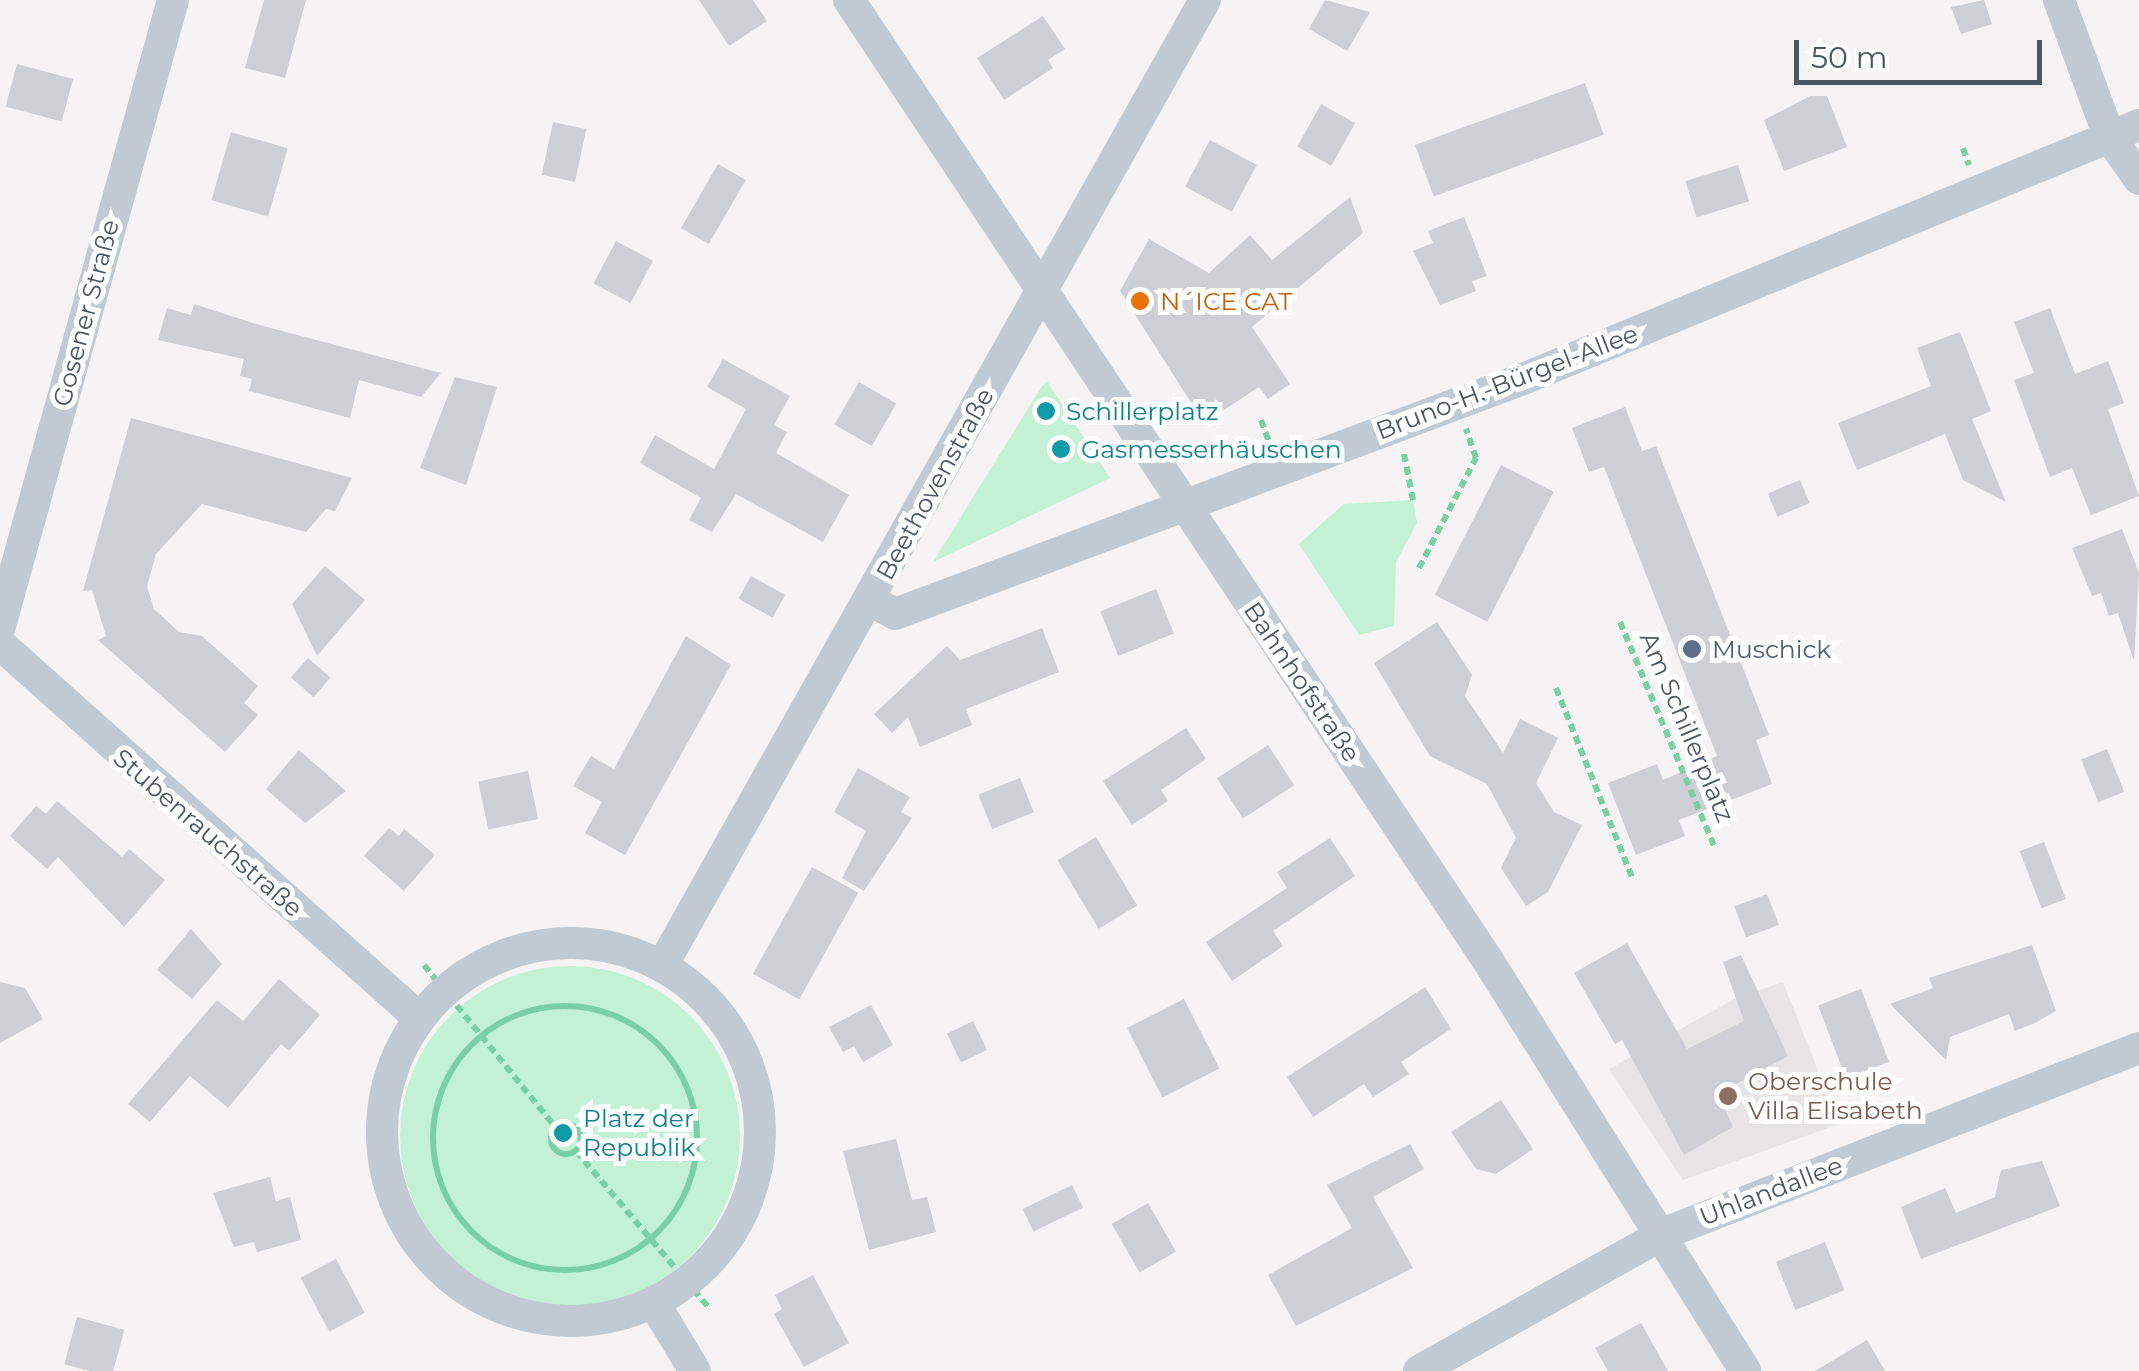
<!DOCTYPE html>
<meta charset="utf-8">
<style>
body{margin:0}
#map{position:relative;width:2139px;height:1371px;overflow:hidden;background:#f5f3f3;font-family:Montserrat,sans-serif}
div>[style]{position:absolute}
.education>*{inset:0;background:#e6e4e5}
.green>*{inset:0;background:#c3f1d5}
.round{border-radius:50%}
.building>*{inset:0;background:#cdcfd5;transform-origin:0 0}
.path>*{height:6px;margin-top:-3px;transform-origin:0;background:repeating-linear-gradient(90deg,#7ad0a6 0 8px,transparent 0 13px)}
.path>.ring{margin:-3px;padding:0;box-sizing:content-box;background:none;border:6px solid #7ad0a6;border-radius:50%}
.street>*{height:32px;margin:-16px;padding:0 16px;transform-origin:16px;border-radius:16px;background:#c1cad2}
.street>.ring{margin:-16px;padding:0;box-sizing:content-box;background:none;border:32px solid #c1cad2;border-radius:50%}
.dots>*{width:28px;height:28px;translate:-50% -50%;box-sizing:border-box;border:5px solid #fff;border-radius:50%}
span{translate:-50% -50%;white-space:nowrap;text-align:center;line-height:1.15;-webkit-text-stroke:10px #fff;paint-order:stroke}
.food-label{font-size:25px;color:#c56008}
.left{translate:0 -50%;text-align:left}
.street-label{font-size:25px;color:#4a5661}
.culture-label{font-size:25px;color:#0d838f}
.service-label{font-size:25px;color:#4e5e75}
.education-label{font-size:25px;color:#785e54}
.scale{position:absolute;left:1794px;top:40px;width:248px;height:45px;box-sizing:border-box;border:5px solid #4a5661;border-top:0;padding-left:12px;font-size:30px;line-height:35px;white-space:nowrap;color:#4a5661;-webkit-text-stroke:8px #fff;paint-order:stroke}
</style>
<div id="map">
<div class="education">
<div style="clip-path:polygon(1783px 982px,1839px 1124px,1683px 1180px,1609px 1069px,1736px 998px)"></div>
</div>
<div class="green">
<div style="clip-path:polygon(1047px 381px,1110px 478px,933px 562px,1042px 386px)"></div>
<div style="clip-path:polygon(1413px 500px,1417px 523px,1396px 562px,1394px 626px,1359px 635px,1299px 544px,1344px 504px)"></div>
<div class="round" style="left:400px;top:966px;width:340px;height:340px"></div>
</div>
<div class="building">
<div style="clip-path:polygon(264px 0,306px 0,285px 78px,245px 68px)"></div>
<div style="clip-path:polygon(699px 0,753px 0,767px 21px,729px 46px)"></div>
<div style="clip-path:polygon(1325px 0,1370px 12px,1347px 51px,1309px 29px)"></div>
<div style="clip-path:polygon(1984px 0,1992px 24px,1961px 34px,1951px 7px)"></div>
<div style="clip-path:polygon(1043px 16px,1065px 49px,1048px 60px,1053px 68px,1004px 100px,977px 58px)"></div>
<div style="left:17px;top:64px;width:58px;height:44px;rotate:15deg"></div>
<div style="left:1585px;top:83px;width:55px;height:181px;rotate:70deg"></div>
<div style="clip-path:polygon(1810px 96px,1827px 96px,1847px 147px,1784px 171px,1764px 120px)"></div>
<div style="left:1321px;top:104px;width:39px;height:49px;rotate:29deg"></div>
<div style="left:553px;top:122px;width:34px;height:54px;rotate:12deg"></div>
<div style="left:231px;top:132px;width:59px;height:71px;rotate:16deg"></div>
<div style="left:1210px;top:140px;width:53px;height:53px;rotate:28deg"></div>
<div style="left:718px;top:164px;width:32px;height:74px;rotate:30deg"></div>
<div style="left:1738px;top:165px;width:38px;height:55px;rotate:73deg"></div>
<div style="clip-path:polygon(1350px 197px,1363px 233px,1252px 327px,1290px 384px,1268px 399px,1259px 387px,1204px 423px,1120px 291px,1149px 239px,1209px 273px,1250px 235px,1272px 260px)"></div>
<div style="clip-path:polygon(1464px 217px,1487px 276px,1472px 281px,1476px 291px,1440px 305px,1413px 251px,1433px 243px,1428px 231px)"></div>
<div style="left:616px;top:241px;width:42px;height:48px;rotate:28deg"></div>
<div style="clip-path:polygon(194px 304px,256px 324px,441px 373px,421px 397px,359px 380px,350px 418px,249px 391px,252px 379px,240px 376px,244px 359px,158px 340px,167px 308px,191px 315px)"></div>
<div style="clip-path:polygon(2050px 308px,2075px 374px,2108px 361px,2124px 403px,2108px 409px,2139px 496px,2091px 515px,2072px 468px,2050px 477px,2014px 380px,2034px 373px,2014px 322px)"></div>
<div style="clip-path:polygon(1960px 332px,1991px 411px,1972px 419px,2006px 502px,1963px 480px,1945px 434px,1857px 470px,1838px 423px,1931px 386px,1917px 348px)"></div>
<div style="clip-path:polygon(723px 359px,790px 396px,774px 425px,787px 432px,776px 453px,849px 495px,823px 542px,736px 494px,712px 532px,689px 520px,701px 498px,640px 463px,655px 435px,714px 469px,746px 409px,707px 387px)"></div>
<div style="clip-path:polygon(455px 377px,497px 387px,466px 485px,420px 468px)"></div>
<div style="left:859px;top:382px;width:43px;height:49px;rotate:30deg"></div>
<div style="clip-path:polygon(1625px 407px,1642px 451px,1656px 446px,1743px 668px,1769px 735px,1756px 740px,1772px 784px,1679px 820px,1685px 836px,1636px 855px,1608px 783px,1657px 764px,1663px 780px,1717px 756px,1604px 467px,1589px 472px,1572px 428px)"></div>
<div style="clip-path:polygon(131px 418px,352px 478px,335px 511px,326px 509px,306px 532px,202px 504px,156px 554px,147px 586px,154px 609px,179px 632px,202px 636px,258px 686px,244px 703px,258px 715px,225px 752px,98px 640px,106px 636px,92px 590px,83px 591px)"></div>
<div style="left:1501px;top:465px;width:59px;height:146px;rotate:27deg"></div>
<div style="left:1800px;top:480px;width:25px;height:35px;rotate:67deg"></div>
<div style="clip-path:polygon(2122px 529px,2139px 573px,2134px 661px,2118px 613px,2109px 616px,2101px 593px,2092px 596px,2072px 548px)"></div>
<div style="clip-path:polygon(325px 566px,365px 600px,317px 656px,292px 604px)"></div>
<div style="left:751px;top:576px;width:39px;height:26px;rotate:29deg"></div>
<div style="left:1156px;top:589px;width:48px;height:60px;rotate:68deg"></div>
<div style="clip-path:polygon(1437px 622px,1472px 675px,1465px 696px,1503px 753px,1520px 719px,1558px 738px,1536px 783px,1554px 812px,1582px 825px,1548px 892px,1526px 906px,1501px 868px,1516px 838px,1487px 784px,1430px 756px,1374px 663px)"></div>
<div style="clip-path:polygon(1042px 628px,1059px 672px,966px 709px,972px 725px,920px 747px,908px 717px,892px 733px,874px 714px,947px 646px,960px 660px)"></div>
<div style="clip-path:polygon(686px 636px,731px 665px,625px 855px,585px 833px,602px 802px,573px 786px,591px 756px,614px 769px)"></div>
<div style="left:308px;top:658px;width:30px;height:26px;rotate:41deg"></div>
<div style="clip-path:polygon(1186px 728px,1206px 759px,1161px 790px,1168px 801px,1132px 825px,1103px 781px)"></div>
<div style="left:1268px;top:745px;width:48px;height:61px;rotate:57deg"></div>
<div style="left:2107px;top:749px;width:46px;height:28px;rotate:68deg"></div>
<div style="clip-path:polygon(299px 750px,346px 791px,305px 823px,266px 789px)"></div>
<div style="clip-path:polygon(858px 768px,910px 797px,901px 812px,912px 818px,864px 891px,842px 878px,866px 831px,834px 812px)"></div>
<div style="left:528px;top:771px;width:49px;height:51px;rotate:78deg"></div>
<div style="left:1020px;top:778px;width:37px;height:45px;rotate:68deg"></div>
<div style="clip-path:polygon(57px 801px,122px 857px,129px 849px,165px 880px,124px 927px,58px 857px,47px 869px,10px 836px,36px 806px,46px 814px)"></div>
<div style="clip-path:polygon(389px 828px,399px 836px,404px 829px,435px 855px,404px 891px,364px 856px)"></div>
<div style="left:1096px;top:837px;width:80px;height:45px;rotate:59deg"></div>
<div style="clip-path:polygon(1330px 838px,1355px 876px,1273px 931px,1283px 946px,1232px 981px,1206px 942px,1287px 888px,1277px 872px)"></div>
<div style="left:2044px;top:842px;width:61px;height:26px;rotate:69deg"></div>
<div style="left:812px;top:867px;width:53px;height:122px;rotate:29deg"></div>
<div style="left:1767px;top:894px;width:33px;height:35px;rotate:69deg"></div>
<div style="clip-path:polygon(191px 929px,222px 964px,192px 999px,157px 970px)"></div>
<div style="clip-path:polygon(1627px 943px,1687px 1049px,1744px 1021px,1723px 962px,1741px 955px,1788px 1056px,1718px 1094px,1733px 1127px,1684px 1155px,1622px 1040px,1615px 1044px,1574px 973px)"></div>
<div style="clip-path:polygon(2032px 945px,2056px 1011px,2035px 1023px,2015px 1031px,2009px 1014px,1950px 1037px,1946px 1060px,1890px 1004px,1933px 988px,1929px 978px)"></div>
<div style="clip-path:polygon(279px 979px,320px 1015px,289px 1051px,281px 1044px,228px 1108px,190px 1076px,150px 1122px,128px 1104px,217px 1000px,243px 1021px)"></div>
<div style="clip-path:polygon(0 982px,25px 988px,43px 1019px,0 1043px)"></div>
<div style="clip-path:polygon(1425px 987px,1451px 1029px,1401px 1062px,1409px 1074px,1373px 1097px,1364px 1084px,1313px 1117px,1287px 1077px)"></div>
<div style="left:1861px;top:989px;width:78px;height:46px;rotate:69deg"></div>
<div style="left:1184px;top:999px;width:78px;height:64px;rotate:63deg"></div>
<div style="clip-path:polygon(871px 1005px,893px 1045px,863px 1062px,854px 1046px,843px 1052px,829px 1027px)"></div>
<div style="left:973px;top:1021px;width:32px;height:29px;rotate:64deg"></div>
<div style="clip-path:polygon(1501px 1100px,1533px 1149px,1496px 1174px,1476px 1169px,1451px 1132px)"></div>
<div style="clip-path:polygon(896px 1139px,912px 1200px,927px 1197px,936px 1232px,869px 1250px,843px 1151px)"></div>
<div style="clip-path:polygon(1410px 1144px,1424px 1169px,1373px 1197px,1413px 1268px,1296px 1326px,1268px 1275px,1352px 1228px,1327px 1185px)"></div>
<div style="clip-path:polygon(2042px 1161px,2060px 1206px,1921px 1259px,1901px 1207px,1945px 1188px,1956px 1213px,1995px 1197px,2001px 1170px)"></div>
<div style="clip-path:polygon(270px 1177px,276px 1201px,290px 1197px,301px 1240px,257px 1252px,254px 1242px,234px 1247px,213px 1193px)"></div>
<div style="left:1072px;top:1185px;width:25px;height:55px;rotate:64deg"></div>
<div style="left:1148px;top:1203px;width:56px;height:42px;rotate:60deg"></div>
<div style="left:1825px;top:1242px;width:52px;height:53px;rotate:68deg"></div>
<div style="left:336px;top:1259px;width:61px;height:40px;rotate:62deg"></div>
<div style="clip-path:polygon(813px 1275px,849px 1343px,804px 1367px,774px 1314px,782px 1309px,775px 1295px)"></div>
<div style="left:77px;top:1317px;width:49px;height:49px;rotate:15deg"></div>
<div style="clip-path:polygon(1641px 1323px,1668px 1371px,1608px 1371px,1595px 1348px)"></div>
<div style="clip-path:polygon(1867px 1340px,1885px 1371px,1815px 1371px)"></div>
</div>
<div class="path">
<div style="left:1963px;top:148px;width:18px;rotate:71deg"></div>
<div style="left:1261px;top:420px;width:23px;rotate:70deg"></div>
<div style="left:1404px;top:454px;width:47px;rotate:78.9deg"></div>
<div style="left:1419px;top:568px;width:124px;rotate:-62.6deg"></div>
<div style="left:1476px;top:458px;width:31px;rotate:-109deg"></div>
<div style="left:1620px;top:622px;width:245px;rotate:67.2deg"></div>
<div style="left:1556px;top:688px;width:207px;rotate:68.1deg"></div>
<div style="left:424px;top:965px;width:208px;rotate:51deg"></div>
<div class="ring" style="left:433px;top:1006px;width:258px;height:258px"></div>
<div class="ring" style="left:551px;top:1124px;width:24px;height:24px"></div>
<div style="left:576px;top:1151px;width:206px;rotate:49.7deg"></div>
</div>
<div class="street">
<div style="left:849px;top:0;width:1152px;rotate:56.37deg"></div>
<div style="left:1487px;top:959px;width:486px;rotate:57.9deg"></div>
<div style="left:2059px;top:0;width:145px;rotate:69.8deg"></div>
<div style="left:2109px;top:136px;width:52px;rotate:55.1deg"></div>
<div style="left:871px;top:601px;width:27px;rotate:28deg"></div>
<div style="left:895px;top:614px;width:671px;rotate:-20.52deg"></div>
<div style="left:1523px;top:379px;width:666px;rotate:-22.41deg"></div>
<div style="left:0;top:626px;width:649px;rotate:-74.55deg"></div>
<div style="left:0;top:644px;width:562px;rotate:41.75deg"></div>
<div class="ring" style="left:382px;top:943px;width:346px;height:346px"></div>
<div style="left:662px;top:966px;width:1108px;rotate:-60.66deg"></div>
<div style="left:654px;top:1303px;width:79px;rotate:58.9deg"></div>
<div style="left:1419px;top:1371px;width:282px;rotate:-29.3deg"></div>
<div style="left:1665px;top:1233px;width:509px;rotate:-21.32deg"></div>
</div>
<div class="dots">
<div style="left:1140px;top:301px;background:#e8710a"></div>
<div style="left:1046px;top:411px;background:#0f9aa8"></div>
<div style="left:1061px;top:449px;background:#0f9aa8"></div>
<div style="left:1692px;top:649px;background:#5c6f8a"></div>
<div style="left:1728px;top:1096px;background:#8d6e63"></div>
<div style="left:563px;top:1133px;background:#0f9aa8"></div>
</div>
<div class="food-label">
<span class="left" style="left:1160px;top:301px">N´ICE CAT</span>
</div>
<div class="street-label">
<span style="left:86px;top:313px;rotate:-75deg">Gosener Straße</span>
<span style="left:1507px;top:382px;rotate:-21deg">Bruno-H.-Bürgel-Allee</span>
<span style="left:935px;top:484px;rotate:-61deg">Beethovenstraße</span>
<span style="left:1302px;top:682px;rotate:56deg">Bahnhofstraße</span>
<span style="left:1687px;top:727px;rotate:67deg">Am Schillerplatz</span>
<span style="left:208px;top:833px;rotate:41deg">Stubenrauchstraße</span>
<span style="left:1771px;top:1191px;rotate:-21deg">Uhlandallee</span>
</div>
<div class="culture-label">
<span class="left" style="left:1066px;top:411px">Schillerplatz</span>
<span class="left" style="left:1081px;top:449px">Gasmesserhäuschen</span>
<span class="left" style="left:583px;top:1133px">Platz der<br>Republik</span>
</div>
<div class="service-label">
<span class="left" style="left:1712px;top:649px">Muschick</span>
</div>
<div class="education-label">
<span class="left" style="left:1748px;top:1096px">Oberschule<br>Villa Elisabeth</span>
</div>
<div class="scale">50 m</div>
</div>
